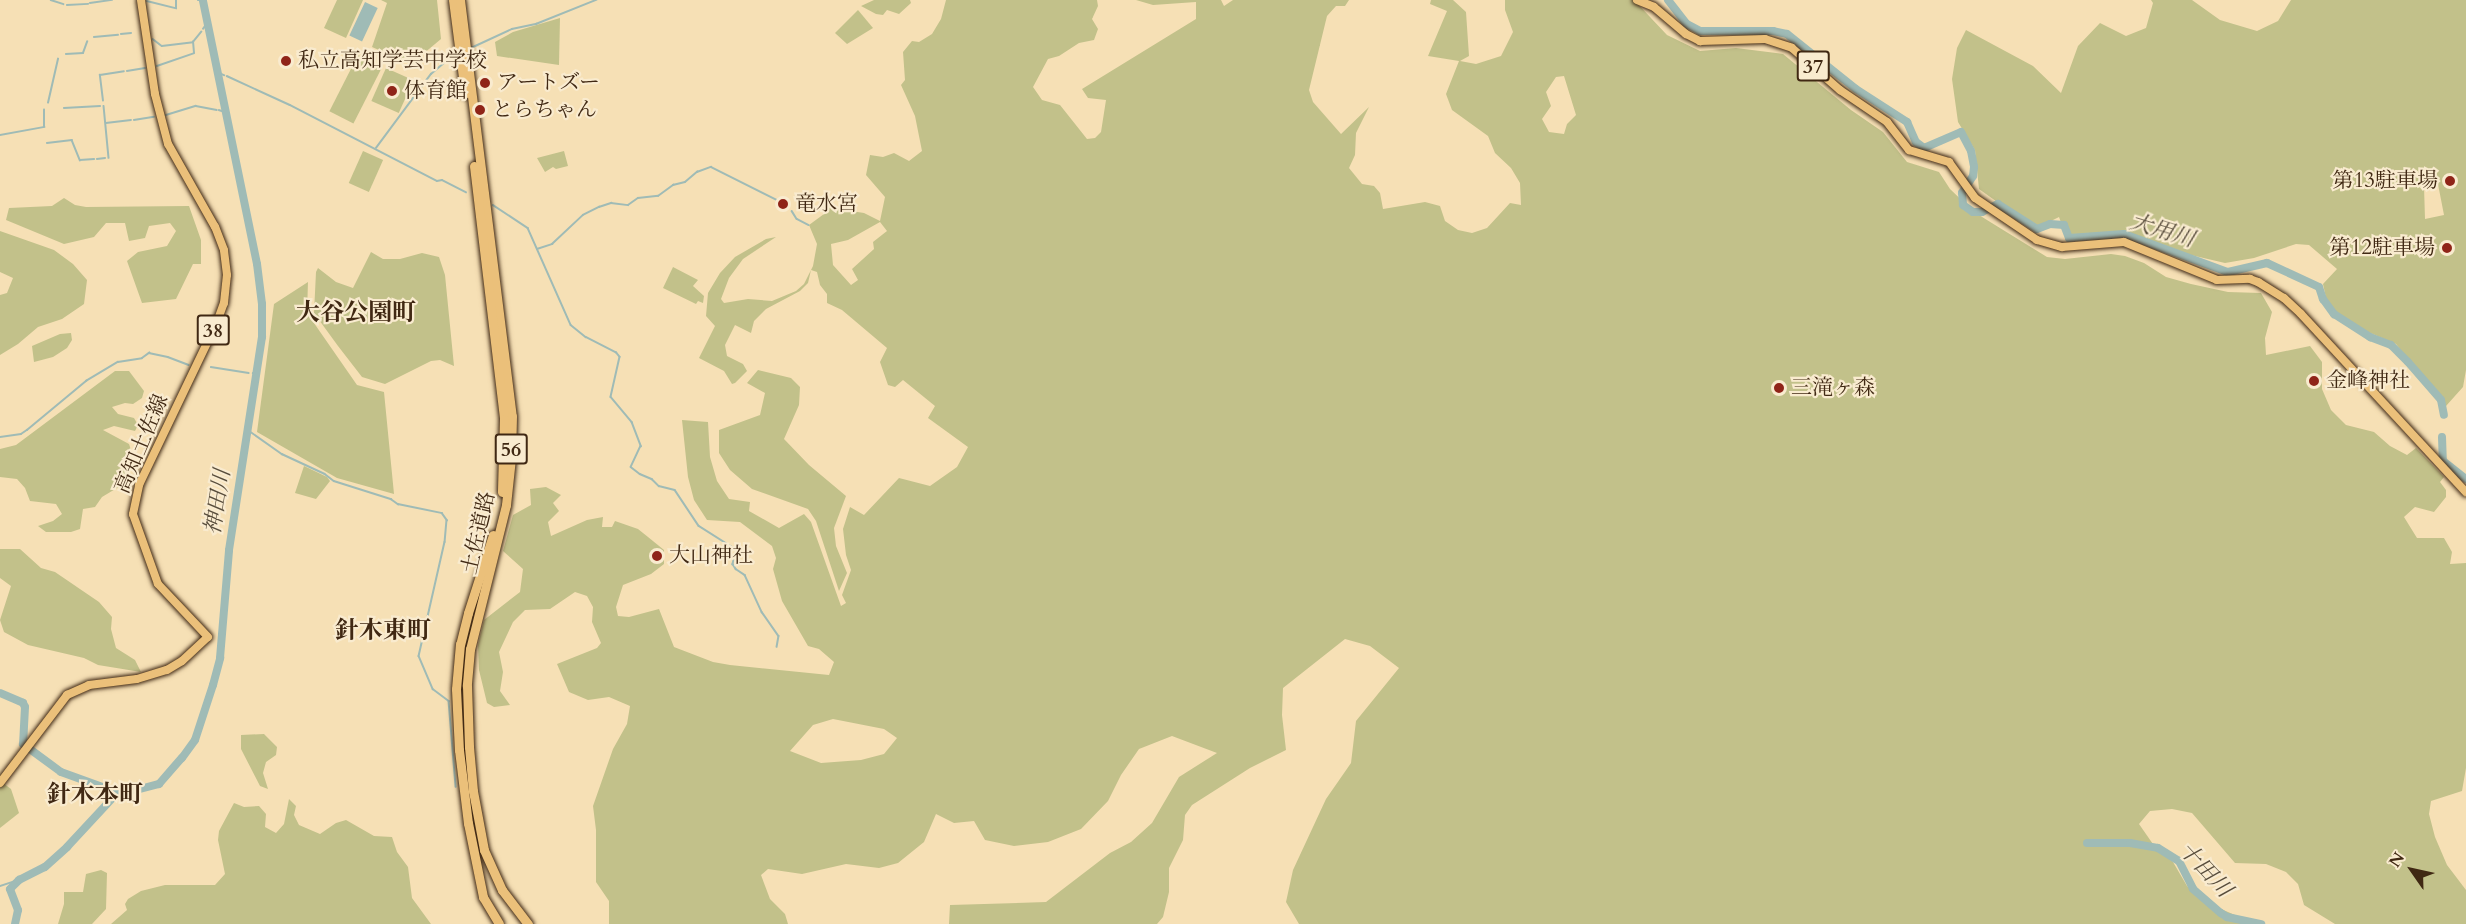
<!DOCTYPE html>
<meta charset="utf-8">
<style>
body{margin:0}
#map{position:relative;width:2466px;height:924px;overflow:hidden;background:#f6e0b5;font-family:Cardo,"Noto Serif JP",serif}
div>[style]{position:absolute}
.green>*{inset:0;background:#c2c18a;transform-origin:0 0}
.water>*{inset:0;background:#9fbbb6;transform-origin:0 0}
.stream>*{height:1.5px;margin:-0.75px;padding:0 0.75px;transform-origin:0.75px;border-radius:0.75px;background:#9fbbb6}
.river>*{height:8px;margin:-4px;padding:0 4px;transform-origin:4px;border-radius:4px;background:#9fbbb6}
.roads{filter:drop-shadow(0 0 2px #402813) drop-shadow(0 0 2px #402813)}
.major>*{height:8px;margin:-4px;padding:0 4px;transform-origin:4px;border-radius:4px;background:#ebc07a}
.highway>*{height:9px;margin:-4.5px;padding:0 4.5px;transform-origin:4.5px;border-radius:4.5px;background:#ebc07a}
.dots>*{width:16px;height:16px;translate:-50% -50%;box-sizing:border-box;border:3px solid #f9ebcf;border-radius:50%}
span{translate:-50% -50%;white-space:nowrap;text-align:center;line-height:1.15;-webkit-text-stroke:4.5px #f9ebcf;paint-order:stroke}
.shield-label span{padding:2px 4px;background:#f9ebcf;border:2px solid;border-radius:4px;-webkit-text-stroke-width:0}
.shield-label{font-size:20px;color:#402813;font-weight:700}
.poi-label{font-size:21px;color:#402813}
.left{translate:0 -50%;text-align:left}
.right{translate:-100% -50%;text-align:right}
.street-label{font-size:21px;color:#402813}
.water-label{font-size:22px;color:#584d3c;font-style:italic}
.quarter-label{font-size:24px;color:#402813;font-weight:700}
.north{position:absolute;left:2382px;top:840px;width:60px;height:60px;-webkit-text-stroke:4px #f9ebcf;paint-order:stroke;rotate:304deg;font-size:16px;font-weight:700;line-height:24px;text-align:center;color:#402813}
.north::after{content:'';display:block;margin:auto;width:21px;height:27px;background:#402813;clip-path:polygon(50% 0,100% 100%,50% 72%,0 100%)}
</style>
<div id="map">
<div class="green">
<div style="clip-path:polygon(337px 0,363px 0,346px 38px,324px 28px)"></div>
<div style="clip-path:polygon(381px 0,437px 0,441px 39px,411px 64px,372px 47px,387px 3px)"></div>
<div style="clip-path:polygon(874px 0,910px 0,911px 3px,899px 14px,887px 10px,883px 15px,876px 14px,861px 6px)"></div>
<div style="clip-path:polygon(evenodd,946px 0,1097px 0,1098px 6px,1092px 19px,1098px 29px,1094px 40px,1079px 43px,1059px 56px,1048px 59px,1033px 87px,1042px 100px,1060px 105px,1087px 139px,1095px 138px,1101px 132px,1106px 100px,1088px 98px,1082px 89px,1196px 19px,1196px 2px,1153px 5px,1136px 0,1221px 0,1224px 6px,1233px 0,1349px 0,1345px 6px,1336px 6px,1327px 16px,1309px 90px,1313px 102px,1341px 134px,1369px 107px,1356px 133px,1355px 155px,1349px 168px,1362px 184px,1374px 186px,1380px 193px,1383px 209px,1425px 202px,1440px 206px,1445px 221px,1458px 230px,1472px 233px,1487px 228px,1510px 203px,1521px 205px,1520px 183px,1511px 168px,1495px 153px,1488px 136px,1452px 110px,1446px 94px,1459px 61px,1428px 56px,1447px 11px,1430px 4px,1431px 0,1453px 0,1466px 12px,1469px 56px,1460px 61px,1476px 64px,1501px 56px,1513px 32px,1505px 10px,1505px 0,1634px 0,1667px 35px,1700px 51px,1736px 48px,1783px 54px,1851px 110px,1883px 132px,1907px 162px,1939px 172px,1950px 189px,1974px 212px,2047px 257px,2065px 259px,2111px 254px,2125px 256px,2144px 263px,2166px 277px,2191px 284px,2228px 292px,2261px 293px,2272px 312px,2265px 338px,2266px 355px,2310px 346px,2322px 362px,2322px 389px,2331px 410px,2346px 425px,2374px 432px,2390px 446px,2407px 455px,2416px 448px,2444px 477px,2440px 482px,2446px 490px,2446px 497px,2434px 512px,2415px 507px,2404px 517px,2417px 538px,2444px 538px,2452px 552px,2450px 564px,2466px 563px,2466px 768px,2462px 791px,2431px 801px,2429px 814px,2435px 837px,2447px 865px,2466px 890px,2466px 924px,2335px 924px,2304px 905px,2298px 884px,2286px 872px,2266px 864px,2235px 863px,2192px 813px,2172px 809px,2150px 811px,2139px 824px,2155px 847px,2173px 862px,2187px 886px,2207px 903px,2256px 924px,1299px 924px,1286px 902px,1293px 870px,1326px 799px,1351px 763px,1356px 721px,1399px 668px,1370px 646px,1345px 639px,1283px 688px,1282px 715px,1286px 750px,1250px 768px,1192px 805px,1185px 815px,1183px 840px,1169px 868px,1169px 892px,1163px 917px,1157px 924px,949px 924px,950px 905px,1046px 902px,1110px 853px,1131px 842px,1152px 823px,1179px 777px,1217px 753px,1172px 736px,1139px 749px,1121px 775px,1108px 801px,1081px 829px,1048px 842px,1014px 846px,985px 840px,974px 821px,954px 823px,936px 814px,924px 842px,898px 863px,879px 868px,846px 864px,802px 874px,768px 869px,761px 875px,770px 899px,785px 914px,788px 924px,609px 924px,609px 901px,596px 882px,596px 830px,593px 806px,613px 749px,627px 724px,630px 706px,609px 697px,588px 700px,569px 692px,557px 664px,597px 648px,601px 643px,592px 622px,593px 607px,587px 596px,575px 592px,550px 609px,525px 610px,513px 622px,499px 652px,503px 672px,500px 691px,510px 705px,494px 707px,487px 703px,479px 670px,478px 645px,484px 620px,520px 592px,523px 569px,503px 551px,513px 515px,531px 505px,530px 489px,546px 487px,561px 495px,553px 503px,559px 511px,548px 522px,551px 536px,587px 520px,603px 517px,602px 527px,612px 527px,615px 521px,638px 529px,648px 537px,664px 550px,664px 564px,651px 574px,623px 585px,616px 607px,618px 616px,629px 617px,659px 609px,674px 647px,713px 662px,730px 665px,829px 675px,834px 662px,819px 649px,808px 646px,782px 601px,773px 569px,776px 558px,772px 546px,740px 522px,707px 520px,694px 500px,688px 477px,682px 420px,708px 422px,710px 457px,717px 481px,729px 499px,750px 502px,749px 511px,779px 528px,804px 514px,811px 522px,841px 606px,846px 603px,842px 595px,851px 570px,846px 555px,843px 529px,850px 507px,864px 515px,899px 478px,930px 486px,957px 467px,968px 447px,928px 418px,935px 406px,903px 380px,895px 387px,888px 385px,880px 362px,887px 348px,842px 310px,827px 303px,827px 294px,820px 285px,817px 272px,811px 270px,808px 283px,800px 291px,766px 309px,754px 321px,751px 333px,735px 325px,725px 345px,727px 356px,743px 364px,747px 371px,735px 383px,732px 384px,724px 371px,699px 358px,715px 326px,706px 316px,708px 293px,720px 273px,735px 257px,766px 239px,776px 237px,743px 259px,729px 278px,721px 299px,724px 303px,748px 299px,772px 301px,796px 291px,804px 284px,813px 266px,817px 244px,809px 225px,824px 214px,826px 207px,864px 213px,880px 221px,885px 197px,866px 175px,870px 155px,883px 157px,894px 153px,909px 161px,922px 151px,915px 116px,901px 85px,905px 80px,903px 52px,912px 41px,919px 42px,932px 34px,941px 19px,946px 0,1564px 76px,1576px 115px,1567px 124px,1564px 134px,1549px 132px,1542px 119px,1551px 106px,1546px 92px,1556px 77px,1564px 76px,946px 0,880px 222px,887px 231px,873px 242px,874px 249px,852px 269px,858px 280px,851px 285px,833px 265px,831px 244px,848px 240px,880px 222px,946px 0,833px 719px,884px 729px,897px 738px,884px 754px,861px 760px,821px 763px,790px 751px,813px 725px,833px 719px)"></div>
<div style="clip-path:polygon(evenodd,2151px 0,2192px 0,2220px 20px,2257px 31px,2278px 21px,2291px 0,2466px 0,2466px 370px,2463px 387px,2446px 406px,2396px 344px,2359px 328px,2337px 313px,2326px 298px,2323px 284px,2337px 269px,2309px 245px,2296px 244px,2254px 258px,2225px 263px,2178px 252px,2131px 233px,2086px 234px,2067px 239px,2059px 217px,2035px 229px,1979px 189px,1975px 150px,1958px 122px,1952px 79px,1957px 48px,1966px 30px,2033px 66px,2061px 93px,2078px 46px,2100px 23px,2126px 36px,2146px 28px,2153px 3px,2151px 0,2437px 179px,2444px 215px,2425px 219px,2424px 186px,2437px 179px)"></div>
<div style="clip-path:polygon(858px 10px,873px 28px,847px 44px,835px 33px)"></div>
<div style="clip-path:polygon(560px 18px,559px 65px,497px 56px,495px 42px,513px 32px)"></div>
<div style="left:358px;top:55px;width:27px;height:63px;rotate:27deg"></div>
<div style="left:386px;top:68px;width:30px;height:36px;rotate:24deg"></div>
<div style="left:363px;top:151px;width:22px;height:35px;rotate:24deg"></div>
<div style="clip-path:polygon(564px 151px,568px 166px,556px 169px,553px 167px,545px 172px,537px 158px)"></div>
<div style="clip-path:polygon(64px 198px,75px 205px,86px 207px,189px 206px,201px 240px,201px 264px,193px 264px,176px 299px,142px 303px,127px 261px,138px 252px,167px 246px,176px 231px,170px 223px,149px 226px,145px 238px,129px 241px,125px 223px,106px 223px,94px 237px,64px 244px,6px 220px,9px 208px,52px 206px)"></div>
<div style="clip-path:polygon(0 231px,54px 250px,73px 264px,87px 280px,84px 304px,62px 319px,38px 327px,18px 344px,0 355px,0 295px,7px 293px,13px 278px,0 272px)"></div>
<div style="clip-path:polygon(371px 252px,383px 259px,400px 259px,422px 253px,439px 257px,445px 275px,454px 366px,440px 360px,431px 361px,385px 384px,362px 377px,338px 346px,314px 313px,316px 272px,318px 268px,336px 282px,353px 288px)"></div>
<div style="clip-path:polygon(673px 267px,698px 280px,693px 286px,704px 296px,703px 303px,698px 301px,696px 304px,663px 288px)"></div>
<div style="clip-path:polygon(308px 282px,307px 313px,357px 385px,384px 392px,394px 494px,337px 478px,257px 432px,274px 304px)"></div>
<div style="clip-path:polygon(71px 333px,72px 340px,67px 348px,53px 357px,34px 362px,32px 346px,60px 334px)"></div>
<div style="clip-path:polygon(758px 370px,791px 378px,800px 387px,799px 405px,784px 439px,809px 465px,846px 496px,834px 528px,836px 546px,847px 573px,839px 591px,816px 521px,808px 509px,752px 489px,730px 470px,719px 453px,719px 430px,760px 415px,765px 393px,747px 383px)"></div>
<div style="clip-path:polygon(115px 371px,129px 371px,144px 391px,142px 398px,133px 404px,125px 403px,112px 407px,118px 414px,134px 418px,138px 425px,135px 431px,114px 426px,103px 430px,129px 444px,133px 456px,122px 485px,102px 497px,95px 507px,83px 509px,80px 529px,71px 532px,46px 532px,38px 526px,53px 521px,62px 514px,56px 504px,30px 501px,25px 488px,17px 479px,0 477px,0 449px,16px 445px)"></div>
<div style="clip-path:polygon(304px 466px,327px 477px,330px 481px,316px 499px,295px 493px)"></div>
<div style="clip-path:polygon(0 549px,20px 549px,41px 568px,55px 572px,99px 602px,112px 617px,111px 629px,116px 648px,135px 660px,141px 672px,98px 665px,84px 658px,28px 645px,4px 632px,0 620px,11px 586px,0 578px)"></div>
<div style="clip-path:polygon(264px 734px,277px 747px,276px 755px,266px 762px,263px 773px,268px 789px,260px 786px,241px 749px,241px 735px)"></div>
<div style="clip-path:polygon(3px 783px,11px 789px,19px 813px,0 828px,0 787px)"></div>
<div style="clip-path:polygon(289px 799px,296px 806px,294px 815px,299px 825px,320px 834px,336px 823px,346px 820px,374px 836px,392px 837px,397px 852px,408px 867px,412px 898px,431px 924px,111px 924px,127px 910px,125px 904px,128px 899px,141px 891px,165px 885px,215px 885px,225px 874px,218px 840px,219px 831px,234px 803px,244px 807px,259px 806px,266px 814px,265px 827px,276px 833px,284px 824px)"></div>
<div style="clip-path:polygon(101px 870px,107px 873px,106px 909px,92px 924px,58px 924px,64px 904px,64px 892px,83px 892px,86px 874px)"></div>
</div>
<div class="water">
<div style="left:365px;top:2px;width:14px;height:37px;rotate:25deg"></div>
</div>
<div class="stream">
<div style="left:51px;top:0;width:13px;rotate:18deg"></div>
<div style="left:198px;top:0;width:2px"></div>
<div style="left:147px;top:1px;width:30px;rotate:14deg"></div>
<div style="left:176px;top:8px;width:8px;rotate:-90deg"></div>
<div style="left:90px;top:3px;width:22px;rotate:-8deg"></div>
<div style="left:67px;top:5px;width:21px;rotate:-3deg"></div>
<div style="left:203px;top:29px;width:9px;rotate:-54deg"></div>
<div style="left:121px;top:34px;width:10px;rotate:-6deg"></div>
<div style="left:94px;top:37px;width:24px;rotate:-5deg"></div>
<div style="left:153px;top:39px;width:11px;rotate:38deg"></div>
<div style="left:162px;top:46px;width:31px;rotate:-7deg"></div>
<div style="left:193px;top:42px;width:13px;rotate:-51deg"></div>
<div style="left:471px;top:48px;width:45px;rotate:-24.9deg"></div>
<div style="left:512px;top:29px;width:25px;rotate:-12deg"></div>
<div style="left:536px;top:24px;width:65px;rotate:-21.8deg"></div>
<div style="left:66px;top:54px;width:17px;rotate:-3deg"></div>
<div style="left:83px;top:53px;width:12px;rotate:-70deg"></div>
<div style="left:157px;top:66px;width:39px;rotate:-19deg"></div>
<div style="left:194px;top:53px;width:11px;rotate:-95deg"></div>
<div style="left:127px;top:71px;width:18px;rotate:-9deg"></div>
<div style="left:217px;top:72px;width:8px;rotate:23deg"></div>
<div style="left:227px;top:76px;width:69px;rotate:24.7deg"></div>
<div style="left:290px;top:105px;width:165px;rotate:27.3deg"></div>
<div style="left:437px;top:181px;width:5px;rotate:-11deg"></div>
<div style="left:442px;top:180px;width:27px;rotate:27deg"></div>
<div style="left:103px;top:101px;width:26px;rotate:-97deg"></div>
<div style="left:100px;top:75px;width:24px;rotate:-9deg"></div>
<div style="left:48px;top:103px;width:45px;rotate:-77.2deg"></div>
<div style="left:104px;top:106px;width:52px;rotate:84.5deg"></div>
<div style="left:64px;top:108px;width:36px;rotate:-3deg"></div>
<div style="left:219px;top:110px;width:6px;rotate:18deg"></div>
<div style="left:166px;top:115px;width:31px;rotate:-17deg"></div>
<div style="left:196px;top:106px;width:21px;rotate:11deg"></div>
<div style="left:134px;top:120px;width:20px;rotate:-9deg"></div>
<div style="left:106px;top:123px;width:25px;rotate:-7deg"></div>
<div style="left:0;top:135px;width:45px;rotate:-10.3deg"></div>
<div style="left:44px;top:127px;width:17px;rotate:-90deg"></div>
<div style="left:47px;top:143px;width:25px;rotate:-7deg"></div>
<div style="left:72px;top:140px;width:22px;rotate:68deg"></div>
<div style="left:80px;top:160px;width:14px;rotate:-4deg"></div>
<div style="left:376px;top:148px;width:92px;rotate:-53.4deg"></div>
<div style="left:431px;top:74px;width:30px;rotate:-40deg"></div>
<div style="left:97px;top:159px;width:8px;rotate:-7deg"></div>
<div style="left:493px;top:205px;width:42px;rotate:33.3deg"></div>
<div style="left:528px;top:228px;width:106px;rotate:66.1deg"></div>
<div style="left:571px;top:325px;width:19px;rotate:39deg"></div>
<div style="left:586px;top:337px;width:34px;rotate:27deg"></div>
<div style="left:616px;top:352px;width:6px;rotate:51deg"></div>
<div style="left:620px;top:357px;width:41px;rotate:102.7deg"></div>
<div style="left:611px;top:397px;width:33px;rotate:50deg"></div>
<div style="left:632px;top:422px;width:26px;rotate:69deg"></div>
<div style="left:641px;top:446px;width:23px;rotate:115deg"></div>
<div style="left:631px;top:467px;width:11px;rotate:38deg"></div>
<div style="left:640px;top:474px;width:13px;rotate:23deg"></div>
<div style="left:652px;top:479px;width:10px;rotate:45deg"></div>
<div style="left:659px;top:486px;width:16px;rotate:14deg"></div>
<div style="left:675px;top:490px;width:43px;rotate:56.3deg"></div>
<div style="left:699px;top:526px;width:45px;rotate:32.3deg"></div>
<div style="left:737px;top:550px;width:15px;rotate:106deg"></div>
<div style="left:733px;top:564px;width:6px;rotate:59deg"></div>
<div style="left:736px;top:569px;width:11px;rotate:34deg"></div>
<div style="left:745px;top:575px;width:41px;rotate:65.3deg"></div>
<div style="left:762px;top:612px;width:29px;rotate:55deg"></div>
<div style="left:779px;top:636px;width:11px;rotate:100deg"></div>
<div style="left:792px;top:211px;width:9px;rotate:58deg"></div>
<div style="left:797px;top:219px;width:13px;rotate:27deg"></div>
<div style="left:537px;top:249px;width:16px;rotate:-18deg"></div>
<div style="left:552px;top:244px;width:42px;rotate:-43.1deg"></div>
<div style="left:583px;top:215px;width:18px;rotate:-27deg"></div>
<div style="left:599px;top:207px;width:13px;rotate:-18deg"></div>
<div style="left:611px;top:203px;width:17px;rotate:7deg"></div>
<div style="left:628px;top:205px;width:12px;rotate:-35deg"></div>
<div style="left:638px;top:198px;width:20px;rotate:-6deg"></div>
<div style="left:658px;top:196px;width:19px;rotate:-36deg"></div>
<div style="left:673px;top:185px;width:12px;rotate:-14deg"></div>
<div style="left:685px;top:182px;width:16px;rotate:-40deg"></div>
<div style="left:697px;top:172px;width:15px;rotate:-20deg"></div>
<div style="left:711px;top:167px;width:76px;rotate:26.6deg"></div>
<div style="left:779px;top:201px;width:11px;rotate:52deg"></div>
<div style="left:211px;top:367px;width:38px;rotate:9deg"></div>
<div style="left:253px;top:373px;width:3px;rotate:18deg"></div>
<div style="left:248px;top:430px;width:42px;rotate:35.2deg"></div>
<div style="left:282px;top:454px;width:47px;rotate:24.9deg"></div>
<div style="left:325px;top:474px;width:11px;rotate:38deg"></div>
<div style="left:334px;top:481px;width:60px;rotate:17.5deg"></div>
<div style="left:391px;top:499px;width:9px;rotate:36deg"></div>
<div style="left:398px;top:504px;width:45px;rotate:11.6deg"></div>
<div style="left:442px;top:513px;width:9px;rotate:54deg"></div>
<div style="left:447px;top:520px;width:22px;rotate:95deg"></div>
<div style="left:445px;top:542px;width:117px;rotate:102.8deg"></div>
<div style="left:419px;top:656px;width:36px;rotate:67deg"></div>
<div style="left:433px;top:689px;width:20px;rotate:37deg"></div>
<div style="left:449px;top:701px;width:86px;rotate:85.3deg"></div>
<div style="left:0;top:437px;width:21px;rotate:-8deg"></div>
<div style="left:21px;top:434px;width:7px;rotate:-34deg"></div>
<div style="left:27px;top:430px;width:77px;rotate:-39.7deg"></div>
<div style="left:86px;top:381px;width:37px;rotate:-31deg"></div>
<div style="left:118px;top:362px;width:24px;rotate:-9deg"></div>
<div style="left:142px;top:358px;width:9px;rotate:-36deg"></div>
<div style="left:149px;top:353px;width:19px;rotate:12deg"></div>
<div style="left:168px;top:357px;width:22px;rotate:21deg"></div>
<div style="left:0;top:886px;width:20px;rotate:-18deg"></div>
</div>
<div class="river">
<div style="left:1668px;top:0;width:31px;rotate:52deg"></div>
<div style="left:1687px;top:24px;width:15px;rotate:28deg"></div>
<div style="left:1700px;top:31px;width:73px"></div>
<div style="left:1773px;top:31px;width:14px;rotate:12deg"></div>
<div style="left:1787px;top:34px;width:88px;rotate:38.6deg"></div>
<div style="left:1856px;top:89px;width:61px;rotate:32.9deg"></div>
<div style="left:1907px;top:122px;width:22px;rotate:66deg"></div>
<div style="left:1916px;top:142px;width:10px;rotate:37deg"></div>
<div style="left:1924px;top:148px;width:40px;rotate:-23.4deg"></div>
<div style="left:1961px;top:132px;width:21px;rotate:62deg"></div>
<div style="left:1971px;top:151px;width:16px;rotate:79deg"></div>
<div style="left:1974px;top:167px;width:9px;rotate:96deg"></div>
<div style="left:1973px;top:176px;width:20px;rotate:123deg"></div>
<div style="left:1962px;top:193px;width:12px;rotate:85deg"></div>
<div style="left:1963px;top:205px;width:12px;rotate:35deg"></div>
<div style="left:1973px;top:212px;width:9px"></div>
<div style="left:1982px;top:212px;width:18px;rotate:-27deg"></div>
<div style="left:1998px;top:204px;width:46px;rotate:32.7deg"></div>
<div style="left:2037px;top:229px;width:14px;rotate:-21deg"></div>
<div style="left:2050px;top:224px;width:14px;rotate:4deg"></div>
<div style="left:2064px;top:225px;width:14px;rotate:69deg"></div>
<div style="left:2069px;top:238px;width:55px;rotate:-4.2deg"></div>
<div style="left:2124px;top:234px;width:111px;rotate:20.1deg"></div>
<div style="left:2228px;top:272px;width:40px;rotate:-13deg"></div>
<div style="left:2267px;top:263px;width:57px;rotate:24.8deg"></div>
<div style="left:2319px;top:287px;width:13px;rotate:72deg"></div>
<div style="left:2323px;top:299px;width:19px;rotate:54deg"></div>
<div style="left:2334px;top:314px;width:43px;rotate:32.6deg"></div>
<div style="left:2370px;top:337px;width:22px;rotate:21deg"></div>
<div style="left:2391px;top:345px;width:24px;rotate:45deg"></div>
<div style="left:2408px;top:362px;width:50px;rotate:49deg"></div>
<div style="left:2441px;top:400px;width:15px;rotate:79deg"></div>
<div style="left:2442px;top:437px;width:24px;rotate:88deg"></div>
<div style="left:2443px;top:461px;width:29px;rotate:38deg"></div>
<div style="left:0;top:693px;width:25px;rotate:23deg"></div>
<div style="left:23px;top:703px;width:4px;rotate:63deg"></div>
<div style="left:25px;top:707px;width:37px;rotate:93deg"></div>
<div style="left:23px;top:744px;width:47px;rotate:36.4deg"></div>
<div style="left:61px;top:772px;width:50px;rotate:19.9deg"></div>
<div style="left:108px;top:789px;width:28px;rotate:2deg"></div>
<div style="left:136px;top:790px;width:24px;rotate:-15deg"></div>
<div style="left:159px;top:784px;width:35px;rotate:-49deg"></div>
<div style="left:182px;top:758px;width:22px;rotate:-54deg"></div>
<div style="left:195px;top:740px;width:58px;rotate:-71.9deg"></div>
<div style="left:213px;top:685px;width:28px;rotate:-75deg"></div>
<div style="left:220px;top:658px;width:108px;rotate:-85.2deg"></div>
<div style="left:229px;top:550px;width:216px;rotate:-81.2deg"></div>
<div style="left:262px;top:337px;width:33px;rotate:-90deg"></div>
<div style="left:262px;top:304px;width:40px;rotate:-97.1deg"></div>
<div style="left:257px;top:264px;width:269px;rotate:-101.6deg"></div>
<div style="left:2087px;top:843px;width:43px"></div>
<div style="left:2130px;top:843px;width:28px;rotate:10deg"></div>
<div style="left:2158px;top:848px;width:25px;rotate:32deg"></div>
<div style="left:2179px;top:861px;width:31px;rotate:63deg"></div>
<div style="left:2193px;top:889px;width:37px;rotate:41deg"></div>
<div style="left:2221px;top:913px;width:7px;rotate:34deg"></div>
<div style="left:2227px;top:917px;width:35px;rotate:12deg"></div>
<div style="left:15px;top:924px;width:14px;rotate:-78deg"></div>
<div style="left:18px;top:910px;width:22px;rotate:-111deg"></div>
<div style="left:10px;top:889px;width:13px;rotate:-45deg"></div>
<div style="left:19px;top:880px;width:29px;rotate:-27deg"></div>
<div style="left:45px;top:867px;width:30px;rotate:-42deg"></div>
<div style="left:67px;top:847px;width:78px;rotate:-47.1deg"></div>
</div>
<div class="roads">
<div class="major">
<div style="left:1637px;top:0;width:18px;rotate:22deg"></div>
<div style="left:1654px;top:7px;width:42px;rotate:40.2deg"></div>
<div style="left:1686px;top:34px;width:16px;rotate:27deg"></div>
<div style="left:1700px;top:41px;width:65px;rotate:-1.8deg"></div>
<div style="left:1765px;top:39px;width:28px;rotate:18deg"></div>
<div style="left:1792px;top:48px;width:64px;rotate:41.2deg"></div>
<div style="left:1840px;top:90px;width:57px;rotate:34.2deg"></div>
<div style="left:1887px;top:122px;width:36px;rotate:52deg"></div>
<div style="left:1909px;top:150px;width:42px;rotate:16.7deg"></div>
<div style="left:1949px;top:162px;width:44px;rotate:54.2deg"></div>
<div style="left:1975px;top:198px;width:75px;rotate:34.1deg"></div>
<div style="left:2037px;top:240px;width:26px;rotate:16deg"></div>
<div style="left:2062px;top:247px;width:62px;rotate:-4.6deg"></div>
<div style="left:2124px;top:242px;width:100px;rotate:22.2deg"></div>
<div style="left:2217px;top:280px;width:33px;rotate:-2deg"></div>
<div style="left:2250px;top:279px;width:9px;rotate:21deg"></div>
<div style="left:2258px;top:282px;width:31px;rotate:32deg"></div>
<div style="left:2284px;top:298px;width:23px;rotate:43deg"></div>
<div style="left:2301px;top:314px;width:243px;rotate:47.2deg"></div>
<div style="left:0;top:783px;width:111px;rotate:-52.7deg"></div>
<div style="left:67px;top:695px;width:24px;rotate:-24deg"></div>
<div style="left:89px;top:685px;width:48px;rotate:-7.1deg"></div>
<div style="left:137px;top:679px;width:31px;rotate:-17deg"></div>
<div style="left:167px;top:670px;width:17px;rotate:-31deg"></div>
<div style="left:182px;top:661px;width:35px;rotate:-43deg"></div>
<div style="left:208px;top:637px;width:73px;rotate:-133.3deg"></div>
<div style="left:158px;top:584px;width:74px;rotate:-109.7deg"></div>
<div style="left:133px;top:514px;width:30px;rotate:-78deg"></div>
<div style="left:139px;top:485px;width:181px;rotate:-64.4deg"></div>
<div style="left:217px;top:322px;width:20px;rotate:-70deg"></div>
<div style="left:224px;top:303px;width:28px;rotate:-84deg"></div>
<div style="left:227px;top:275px;width:25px;rotate:-97deg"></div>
<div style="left:224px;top:250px;width:25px;rotate:-111deg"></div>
<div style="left:215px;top:227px;width:95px;rotate:-119.5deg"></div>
<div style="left:168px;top:144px;width:52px;rotate:-104.6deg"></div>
<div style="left:155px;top:94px;width:95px;rotate:-98.5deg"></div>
</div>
<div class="highway">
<div style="left:453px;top:0;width:94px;rotate:82.6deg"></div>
<div style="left:460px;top:0;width:419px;rotate:82.9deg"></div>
<div style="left:512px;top:416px;width:42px;rotate:91.4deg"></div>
<div style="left:511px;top:458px;width:47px;rotate:96.1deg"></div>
<div style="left:506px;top:505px;width:148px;rotate:104deg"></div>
<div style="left:470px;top:649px;width:37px;rotate:95deg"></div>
<div style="left:467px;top:686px;width:61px;rotate:88.1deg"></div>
<div style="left:469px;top:747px;width:44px;rotate:84.8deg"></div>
<div style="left:473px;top:791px;width:60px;rotate:79.4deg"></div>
<div style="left:484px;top:850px;width:44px;rotate:65.8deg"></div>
<div style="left:502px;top:890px;width:43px;rotate:52.6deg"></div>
<div style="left:474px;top:166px;width:255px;rotate:83.2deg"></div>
<div style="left:504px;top:419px;width:73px;rotate:91.6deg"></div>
<div style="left:493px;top:535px;width:82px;rotate:107.8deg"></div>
<div style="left:468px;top:613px;width:32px;rotate:104deg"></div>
<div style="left:460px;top:644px;width:45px;rotate:95.1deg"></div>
<div style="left:456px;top:689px;width:61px;rotate:87.2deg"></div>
<div style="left:459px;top:750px;width:74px;rotate:83deg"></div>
<div style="left:468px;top:823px;width:76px;rotate:78.5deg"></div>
<div style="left:483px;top:897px;width:31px;rotate:59deg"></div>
</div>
</div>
<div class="dots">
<div style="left:286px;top:61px;background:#8f2418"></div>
<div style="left:485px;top:83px;background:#8f2418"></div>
<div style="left:392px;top:91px;background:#8f2418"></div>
<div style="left:480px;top:110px;background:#8f2418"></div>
<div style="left:2450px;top:181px;background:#8f2418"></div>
<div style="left:783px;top:204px;background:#8f2418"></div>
<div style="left:2447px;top:248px;background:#8f2418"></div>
<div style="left:2314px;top:381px;background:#8f2418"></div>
<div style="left:1779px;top:388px;background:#8f2418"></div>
<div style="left:657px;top:556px;background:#8f2418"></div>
</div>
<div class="shield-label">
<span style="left:1813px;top:66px">37</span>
<span style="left:213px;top:330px">38</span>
<span style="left:511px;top:449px">56</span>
</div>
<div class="poi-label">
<span class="left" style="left:298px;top:61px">私立高知学芸中学校</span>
<span class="left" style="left:497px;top:83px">アートズー</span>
<span class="left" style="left:404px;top:91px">体育館</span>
<span class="left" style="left:492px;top:110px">とらちゃん</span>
<span class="right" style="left:2438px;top:181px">第13駐車場</span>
<span class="left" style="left:795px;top:204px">竜水宮</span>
<span class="right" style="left:2435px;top:248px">第12駐車場</span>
<span class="left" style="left:2326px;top:381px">金峰神社</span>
<span class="left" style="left:1791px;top:388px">三滝ヶ森</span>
<span class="left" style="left:669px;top:556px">大山神社</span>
</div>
<div class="street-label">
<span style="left:142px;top:444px;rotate:-67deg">高知土佐線</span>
<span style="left:479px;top:533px;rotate:-77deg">土佐道路</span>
</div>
<div class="water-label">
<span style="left:2162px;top:231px;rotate:17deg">大用川</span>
<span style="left:218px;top:502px;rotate:-81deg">神田川</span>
<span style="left:2205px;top:870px;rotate:47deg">十田川</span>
</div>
<div class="quarter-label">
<span style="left:356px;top:313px">大谷公園町</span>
<span style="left:383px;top:631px">針木東町</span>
<span style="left:95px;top:795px">針木本町</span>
</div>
<div class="north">N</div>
</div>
